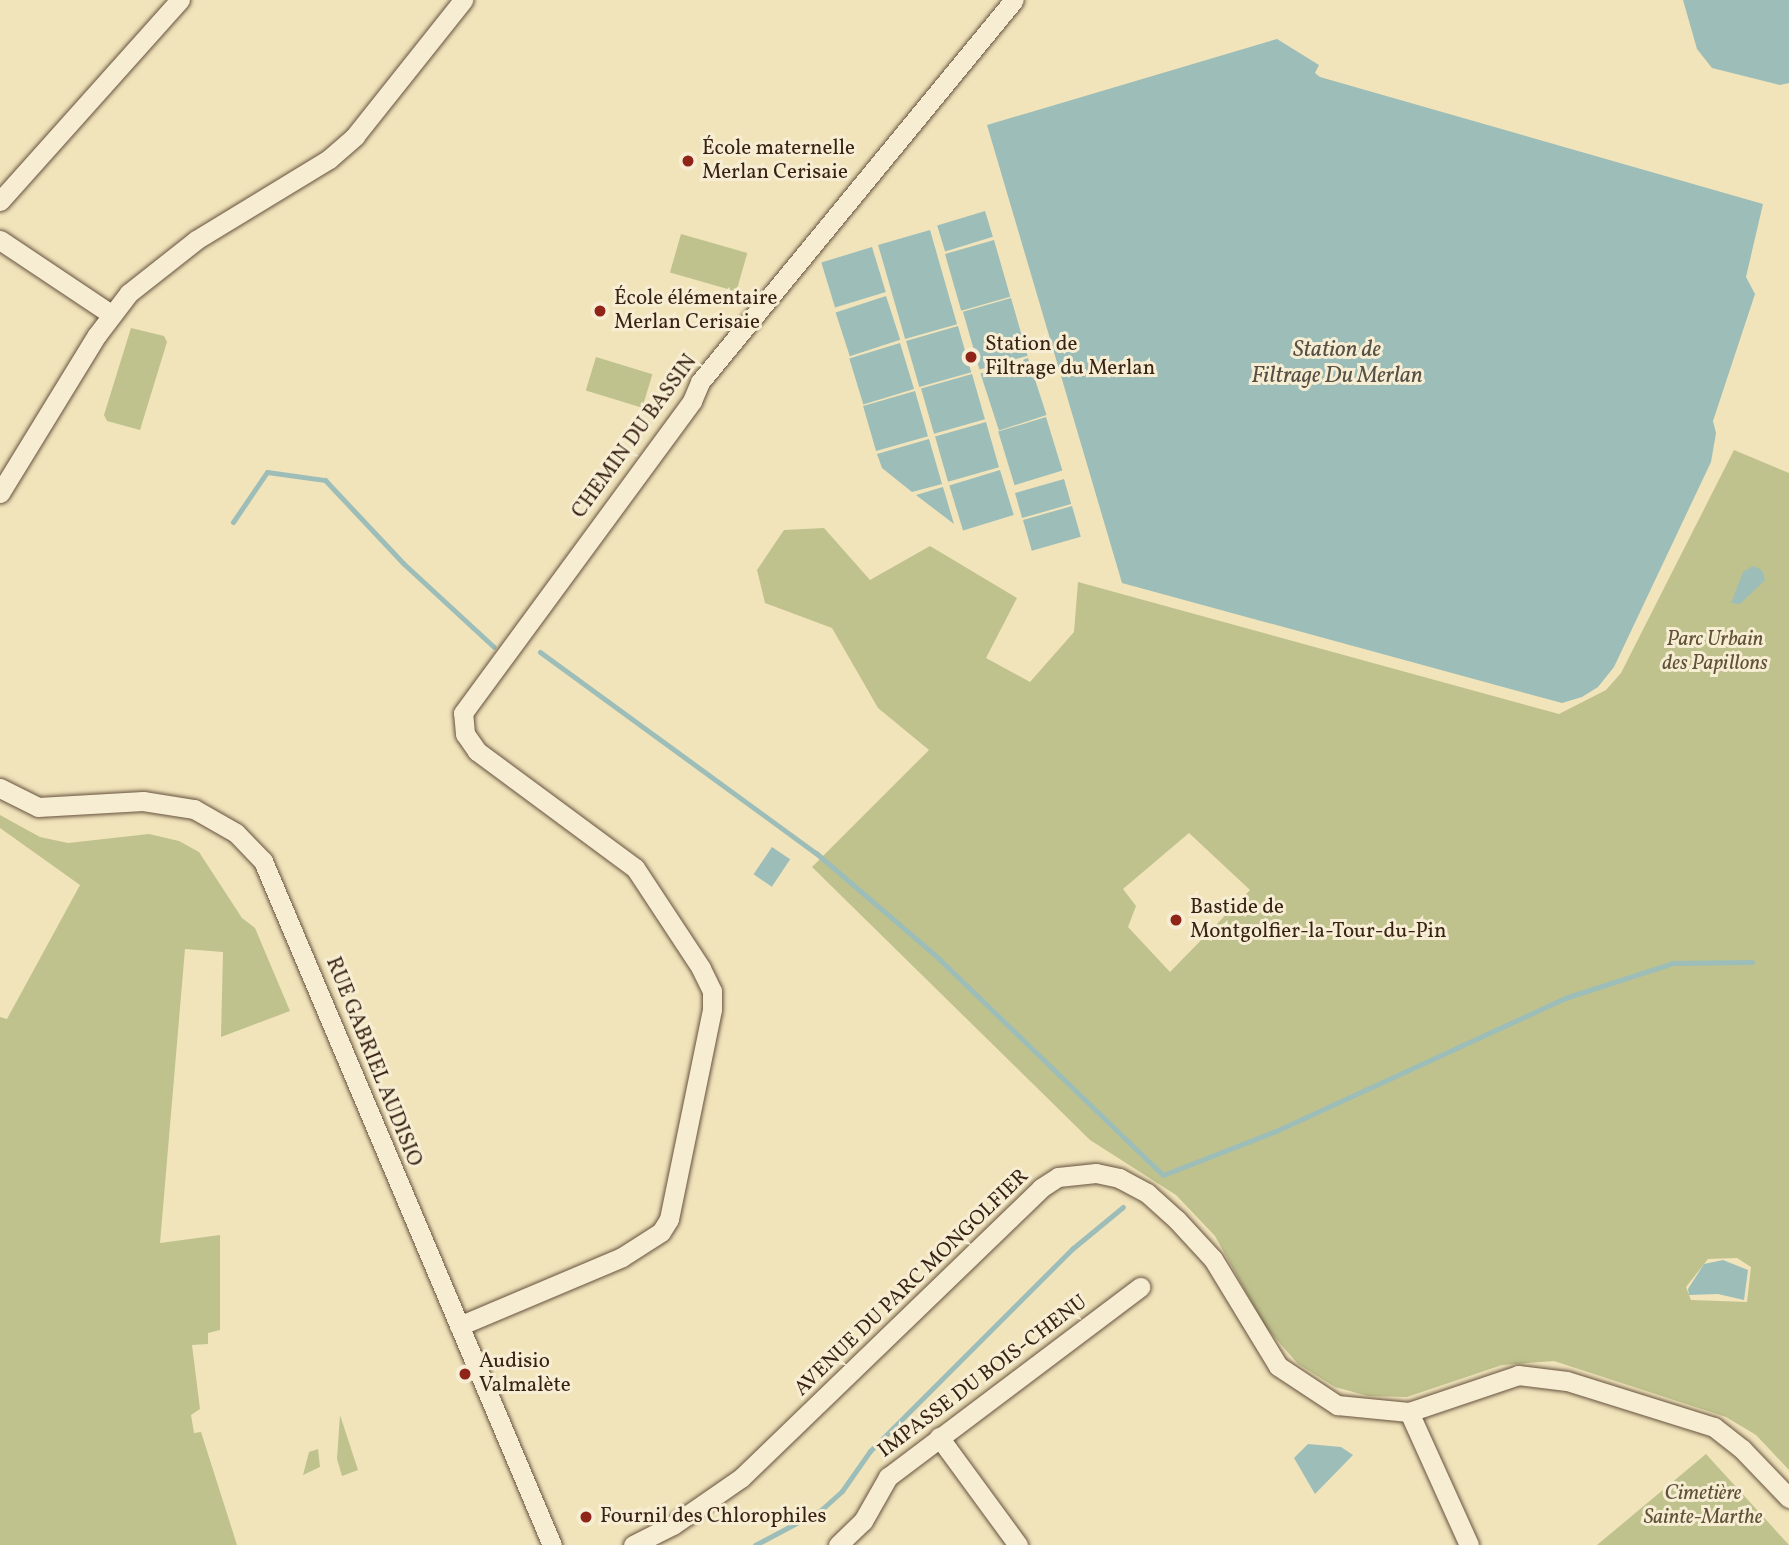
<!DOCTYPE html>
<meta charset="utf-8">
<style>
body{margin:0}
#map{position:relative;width:1789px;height:1545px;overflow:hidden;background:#f1e4bb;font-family:Vollkorn,serif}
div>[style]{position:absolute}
.green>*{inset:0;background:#bfc28d;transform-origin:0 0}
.water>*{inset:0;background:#9dbdb9;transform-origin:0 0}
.stream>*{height:5px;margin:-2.5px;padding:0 2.5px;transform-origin:2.5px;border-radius:2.5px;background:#9dbdb9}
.roads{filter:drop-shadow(0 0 2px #66523e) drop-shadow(0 0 2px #66523e)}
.street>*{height:19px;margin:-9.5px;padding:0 9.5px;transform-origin:9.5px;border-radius:9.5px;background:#f6edd3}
.dots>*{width:19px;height:19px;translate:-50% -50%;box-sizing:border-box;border:4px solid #f6edd3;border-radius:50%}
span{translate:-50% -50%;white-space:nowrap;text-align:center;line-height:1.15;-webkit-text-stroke:6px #f6edd3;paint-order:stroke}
.poi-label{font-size:21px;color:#382214}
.left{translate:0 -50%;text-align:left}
.street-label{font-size:21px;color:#382214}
.park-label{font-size:21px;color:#605238;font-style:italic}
.water-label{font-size:23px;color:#565046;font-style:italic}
</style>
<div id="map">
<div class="green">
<div style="left:681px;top:234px;width:69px;height:40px;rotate:16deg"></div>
<div style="clip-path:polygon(131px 328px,164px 336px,167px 342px,140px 430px,107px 421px,104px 415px)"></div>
<div style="left:596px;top:357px;width:59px;height:35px;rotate:17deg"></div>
<div style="clip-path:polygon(evenodd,1734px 450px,1789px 473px,1789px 1470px,1756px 1435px,1726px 1417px,1554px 1361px,1502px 1365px,1407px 1397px,1368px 1396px,1335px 1387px,1298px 1364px,1265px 1326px,1215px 1236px,1176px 1195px,1090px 1140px,812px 867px,929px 750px,878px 708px,832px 628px,765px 603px,757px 570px,784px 530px,824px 528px,870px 580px,930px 546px,1017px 598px,986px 658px,1030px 682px,1074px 632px,1078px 582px,1559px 714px,1606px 690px,1621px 673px,1734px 450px,1189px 833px,1250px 890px,1170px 972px,1128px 927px,1136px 906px,1123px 889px,1189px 833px,1734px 450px,1737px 1258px,1751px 1267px,1747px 1302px,1691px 1300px,1686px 1287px,1708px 1259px,1737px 1258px)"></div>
<div style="clip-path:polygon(0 815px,40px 837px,68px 843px,149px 834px,179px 841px,199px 852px,242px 918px,255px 928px,290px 1011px,221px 1037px,223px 952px,185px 949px,160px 1243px,220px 1235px,220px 1330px,208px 1333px,208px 1344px,192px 1345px,200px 1409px,191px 1415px,194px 1433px,201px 1432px,237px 1545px,0 1545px,0 1017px,7px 1019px,80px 885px,0 828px)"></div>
<div style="clip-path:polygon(340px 1415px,358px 1470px,342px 1476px,337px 1459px)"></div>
<div style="clip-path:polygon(318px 1449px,320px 1467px,303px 1475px,309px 1452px)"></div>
<div style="clip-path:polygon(1706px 1454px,1789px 1545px,1597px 1545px)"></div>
</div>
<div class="water">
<div style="clip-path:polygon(1683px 0,1789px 0,1789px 83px,1780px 85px,1712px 68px,1697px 49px)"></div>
<div style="clip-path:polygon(1277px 39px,1319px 65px,1315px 73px,1320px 77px,1763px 204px,1746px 277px,1755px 294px,1713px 421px,1716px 433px,1711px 462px,1614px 667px,1598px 687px,1582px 697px,1562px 703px,1122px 583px,987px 125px)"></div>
<div style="left:985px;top:211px;width:27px;height:50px;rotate:73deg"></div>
<div style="left:930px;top:230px;width:98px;height:54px;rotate:74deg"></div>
<div style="left:994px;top:240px;width:59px;height:51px;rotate:74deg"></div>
<div style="left:872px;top:247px;width:47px;height:53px;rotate:73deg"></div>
<div style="left:886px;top:296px;width:46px;height:53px;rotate:72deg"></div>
<div style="left:1011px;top:298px;width:60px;height:50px;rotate:74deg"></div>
<div style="left:958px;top:326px;width:48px;height:54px;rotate:74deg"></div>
<div style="left:900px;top:343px;width:48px;height:53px;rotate:73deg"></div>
<div style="left:1028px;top:358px;width:60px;height:50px;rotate:72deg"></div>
<div style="left:972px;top:374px;width:47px;height:53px;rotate:74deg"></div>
<div style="left:915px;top:391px;width:47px;height:54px;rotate:74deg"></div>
<div style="left:1046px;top:417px;width:56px;height:50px;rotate:73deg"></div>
<div style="left:986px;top:422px;width:47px;height:53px;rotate:74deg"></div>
<div style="clip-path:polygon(929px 439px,942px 484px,912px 492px,882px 468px,877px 454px)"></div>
<div style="left:1000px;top:470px;width:47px;height:53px;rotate:73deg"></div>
<div style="left:1064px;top:479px;width:26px;height:51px;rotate:74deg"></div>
<div style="clip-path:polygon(943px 487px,954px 524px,916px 495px)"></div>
<div style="left:1072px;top:506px;width:32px;height:51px;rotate:74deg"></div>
<div style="clip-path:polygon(1753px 566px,1762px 570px,1765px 580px,1740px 604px,1731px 603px,1743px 572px)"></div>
<div style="left:772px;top:847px;width:22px;height:33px;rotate:34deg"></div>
<div style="clip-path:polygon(1723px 1260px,1748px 1270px,1744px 1300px,1718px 1294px,1689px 1295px,1688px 1289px,1704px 1264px)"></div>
<div style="clip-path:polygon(1308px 1444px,1341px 1447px,1353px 1455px,1315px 1494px,1294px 1458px)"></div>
</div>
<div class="stream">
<div style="left:233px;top:522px;width:60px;rotate:-55.8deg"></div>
<div style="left:267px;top:472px;width:59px;rotate:7.9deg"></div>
<div style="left:325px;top:480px;width:115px;rotate:46.8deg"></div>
<div style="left:404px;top:564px;width:122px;rotate:42.7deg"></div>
<div style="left:540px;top:652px;width:341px;rotate:36.1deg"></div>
<div style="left:816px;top:853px;width:158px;rotate:40.6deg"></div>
<div style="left:936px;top:956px;width:315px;rotate:44deg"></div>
<div style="left:1163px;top:1175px;width:121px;rotate:-21.3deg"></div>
<div style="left:1276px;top:1131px;width:318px;rotate:-24.7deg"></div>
<div style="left:1565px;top:998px;width:114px;rotate:-18deg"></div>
<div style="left:1673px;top:963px;width:79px;rotate:-0.7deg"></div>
<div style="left:755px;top:1545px;width:75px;rotate:-27.9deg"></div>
<div style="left:821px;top:1510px;width:28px;rotate:-42deg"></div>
<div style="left:842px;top:1491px;width:49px;rotate:-55deg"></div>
<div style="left:870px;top:1451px;width:286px;rotate:-45deg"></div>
<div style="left:1072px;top:1249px;width:66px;rotate:-39.5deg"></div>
</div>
<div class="roads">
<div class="street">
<div style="left:0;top:201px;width:270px;rotate:-48.2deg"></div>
<div style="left:0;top:240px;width:133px;rotate:33.7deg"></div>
<div style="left:0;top:493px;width:185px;rotate:-58.5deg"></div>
<div style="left:97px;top:335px;width:53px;rotate:-52.7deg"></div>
<div style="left:129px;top:293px;width:85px;rotate:-38.3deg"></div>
<div style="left:196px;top:240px;width:156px;rotate:-31.3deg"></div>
<div style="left:329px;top:159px;width:35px;rotate:-41deg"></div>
<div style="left:355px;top:136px;width:174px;rotate:-51.5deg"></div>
<div style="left:0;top:788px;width:42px;rotate:26.6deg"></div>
<div style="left:38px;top:807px;width:105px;rotate:-3.3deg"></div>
<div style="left:143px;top:801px;width:52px;rotate:8.9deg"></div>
<div style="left:194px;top:809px;width:48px;rotate:29.7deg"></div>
<div style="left:236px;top:833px;width:39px;rotate:46deg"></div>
<div style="left:263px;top:861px;width:743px;rotate:67.1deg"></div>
<div style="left:459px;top:1326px;width:177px;rotate:-22.9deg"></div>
<div style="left:622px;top:1257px;width:46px;rotate:-32.7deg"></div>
<div style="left:661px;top:1232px;width:15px;rotate:-58deg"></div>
<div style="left:669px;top:1219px;width:214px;rotate:-78.4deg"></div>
<div style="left:712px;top:1009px;width:18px;rotate:-90deg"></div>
<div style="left:712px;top:991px;width:25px;rotate:-116deg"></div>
<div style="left:701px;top:968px;width:120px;rotate:-123.4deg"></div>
<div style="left:635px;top:868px;width:197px;rotate:-143.5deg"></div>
<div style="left:477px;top:751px;width:21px;rotate:-125deg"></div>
<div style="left:465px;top:734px;width:21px;rotate:-95deg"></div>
<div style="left:463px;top:713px;width:387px;rotate:-53.7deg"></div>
<div style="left:692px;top:401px;width:21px;rotate:-67deg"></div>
<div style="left:700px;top:382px;width:494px;rotate:-50.6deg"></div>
<div style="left:1409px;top:1412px;width:146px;rotate:65.7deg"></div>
<div style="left:939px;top:1437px;width:134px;rotate:53.8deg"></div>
<div style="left:633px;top:1545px;width:45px;rotate:-26.6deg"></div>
<div style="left:673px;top:1525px;width:83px;rotate:-34.7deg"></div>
<div style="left:741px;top:1478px;width:417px;rotate:-44deg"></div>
<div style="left:1041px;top:1188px;width:20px;rotate:-33deg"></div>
<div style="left:1058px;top:1177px;width:38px;rotate:-6deg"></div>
<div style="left:1096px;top:1173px;width:24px;rotate:12deg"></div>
<div style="left:1119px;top:1178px;width:32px;rotate:28deg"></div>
<div style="left:1147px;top:1193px;width:40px;rotate:42deg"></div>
<div style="left:1177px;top:1220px;width:53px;rotate:47.3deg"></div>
<div style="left:1213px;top:1259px;width:125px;rotate:58.7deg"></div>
<div style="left:1278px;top:1366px;width:71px;rotate:33.5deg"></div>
<div style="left:1337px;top:1405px;width:72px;rotate:5.6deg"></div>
<div style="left:1409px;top:1412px;width:115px;rotate:-18.7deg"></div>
<div style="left:1518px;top:1375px;width:49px;rotate:7deg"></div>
<div style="left:1567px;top:1381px;width:154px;rotate:17.4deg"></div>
<div style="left:1714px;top:1427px;width:36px;rotate:38deg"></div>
<div style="left:1742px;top:1449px;width:68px;rotate:46.2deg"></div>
<div style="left:838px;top:1545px;width:35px;rotate:-44deg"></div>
<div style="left:863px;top:1521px;width:51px;rotate:-60.4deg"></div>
<div style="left:888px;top:1477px;width:316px;rotate:-37deg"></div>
</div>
</div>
<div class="dots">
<div style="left:688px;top:161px;background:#8f2418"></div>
<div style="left:600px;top:311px;background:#8f2418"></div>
<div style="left:971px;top:357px;background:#8f2418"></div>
<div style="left:1176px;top:920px;background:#8f2418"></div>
<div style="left:465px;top:1374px;background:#8f2418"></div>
<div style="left:586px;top:1517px;background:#8f2418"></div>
</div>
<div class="poi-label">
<span class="left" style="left:702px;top:161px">École maternelle<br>Merlan Cerisaie</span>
<span class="left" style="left:614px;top:311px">École élémentaire<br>Merlan Cerisaie</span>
<span class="left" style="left:985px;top:357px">Station de<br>Filtrage du Merlan</span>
<span class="left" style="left:1190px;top:920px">Bastide de<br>Montgolfier-la-Tour-du-Pin</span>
<span class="left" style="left:479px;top:1374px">Audisio<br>Valmalète</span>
<span class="left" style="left:600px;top:1517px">Fournil des Chlorophiles</span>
</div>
<div class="street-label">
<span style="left:635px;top:437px;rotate:-54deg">CHEMIN DU BASSIN</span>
<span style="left:373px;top:1062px;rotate:68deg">RUE GABRIEL AUDISIO</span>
<span style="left:912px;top:1283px;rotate:-44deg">AVENUE DU PARC MONGOLFIER</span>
<span style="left:983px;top:1377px;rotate:-37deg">IMPASSE DU BOIS-CHENU</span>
</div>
<div class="park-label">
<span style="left:1715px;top:652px">Parc Urbain<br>des Papillons</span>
<span style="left:1703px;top:1506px">Cimetière<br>Sainte-Marthe</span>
</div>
<div class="water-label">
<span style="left:1337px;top:363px">Station de<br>Filtrage Du Merlan</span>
</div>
</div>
